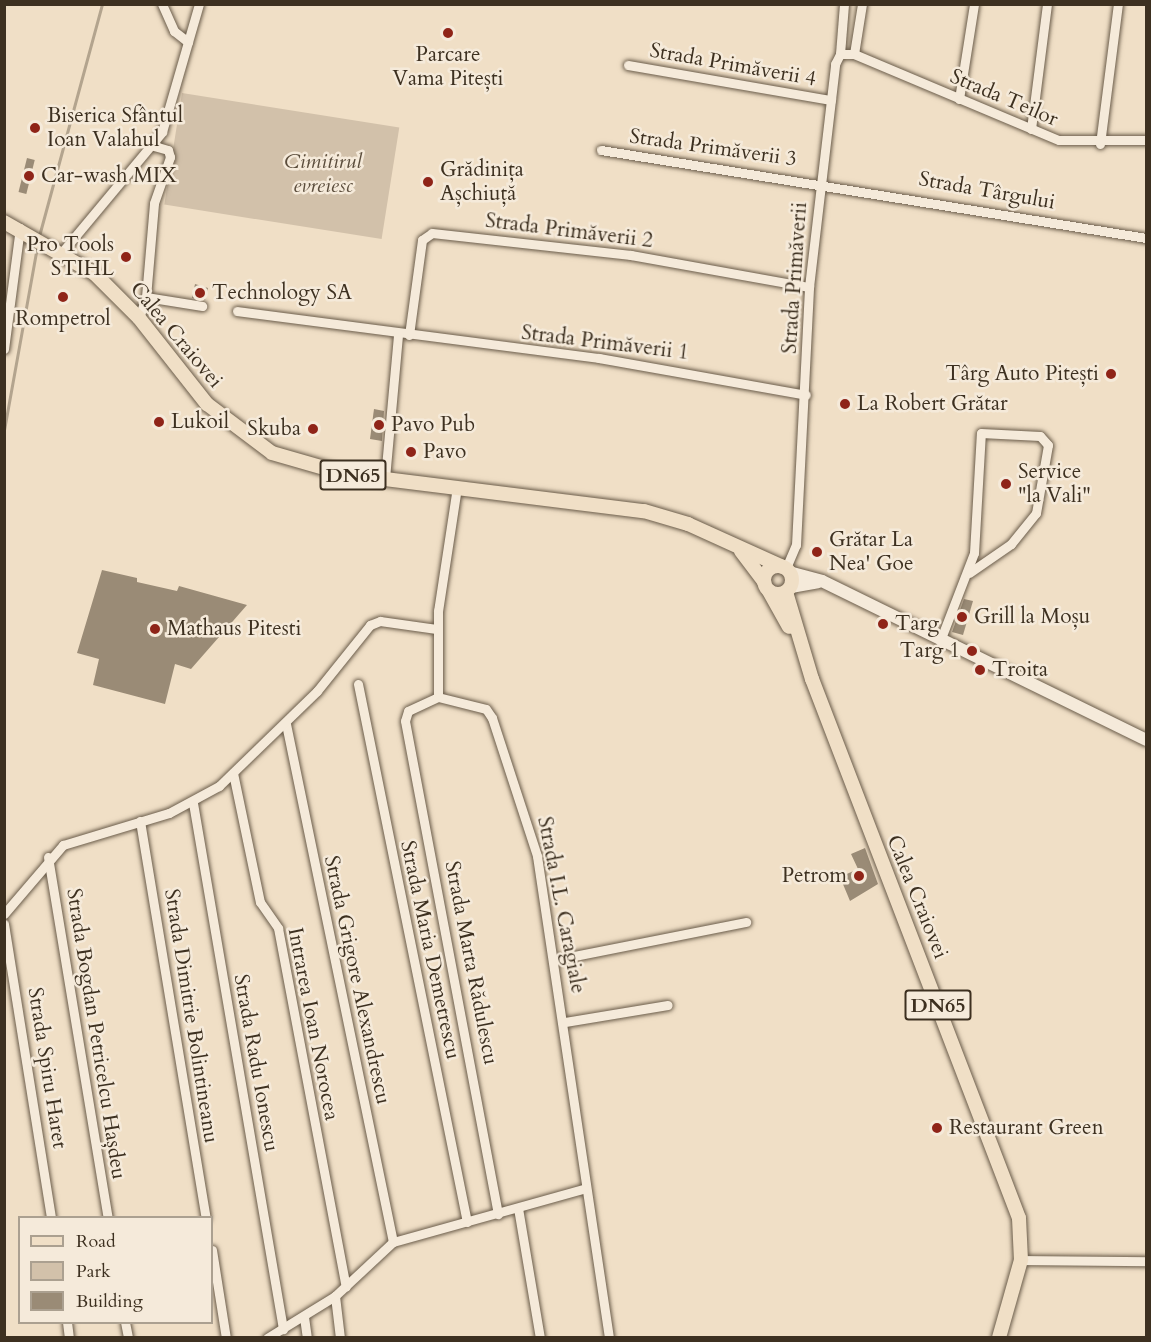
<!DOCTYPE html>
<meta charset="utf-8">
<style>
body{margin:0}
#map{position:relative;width:1151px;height:1342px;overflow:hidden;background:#f0dfc6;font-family:Cardo,serif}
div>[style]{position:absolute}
.green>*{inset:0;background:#d2c1aa;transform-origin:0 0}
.stream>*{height:3px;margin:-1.5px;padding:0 1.5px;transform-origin:1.5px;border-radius:1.5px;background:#b3a48e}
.building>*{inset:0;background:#9a8b76;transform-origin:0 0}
.roads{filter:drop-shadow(0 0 2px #6a5c4a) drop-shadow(0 0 2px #6a5c4a)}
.minor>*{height:9px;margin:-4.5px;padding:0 4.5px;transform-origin:4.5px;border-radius:4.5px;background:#f5eada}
.secondary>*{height:12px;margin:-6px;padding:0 6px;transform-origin:6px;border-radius:6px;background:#f5eada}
.primary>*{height:14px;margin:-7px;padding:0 7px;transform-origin:7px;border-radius:7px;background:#f0dfc6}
.primary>.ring{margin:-7px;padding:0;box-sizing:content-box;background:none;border:14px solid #f0dfc6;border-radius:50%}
.dots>*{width:16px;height:16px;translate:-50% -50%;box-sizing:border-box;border:3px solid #f5eada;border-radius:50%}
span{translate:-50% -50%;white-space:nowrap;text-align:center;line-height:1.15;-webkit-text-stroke:5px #f5eada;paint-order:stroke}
.shield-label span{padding:2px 4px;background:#f5eada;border:2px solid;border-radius:4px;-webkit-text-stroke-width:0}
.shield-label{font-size:20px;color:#3d3020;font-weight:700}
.poi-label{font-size:21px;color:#3d3020}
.left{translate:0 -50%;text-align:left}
.right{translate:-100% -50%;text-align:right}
.street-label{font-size:21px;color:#3d3020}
.park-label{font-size:21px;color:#5b4d3c;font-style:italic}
.frame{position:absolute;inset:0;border:6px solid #3d3020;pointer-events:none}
.legend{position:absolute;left:18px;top:1216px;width:195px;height:108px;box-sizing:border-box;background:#f5eada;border:2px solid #aba090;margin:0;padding:8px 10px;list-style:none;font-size:18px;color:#3d3020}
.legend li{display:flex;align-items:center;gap:12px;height:30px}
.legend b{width:30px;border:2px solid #aba090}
</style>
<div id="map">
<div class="green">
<div style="left:182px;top:93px;width:220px;height:113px;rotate:9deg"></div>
</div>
<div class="stream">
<div style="left:39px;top:236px;width:240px;rotate:-74.8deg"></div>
<div style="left:4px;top:430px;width:187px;rotate:-79.8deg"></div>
</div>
<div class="building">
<div style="left:27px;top:158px;width:8px;height:35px;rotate:14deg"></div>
<div style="clip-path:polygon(195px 284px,208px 288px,205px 300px,192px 298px)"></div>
<div style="clip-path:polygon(374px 409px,384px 411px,382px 441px,370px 439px)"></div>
<div style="clip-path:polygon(102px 570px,137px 578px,137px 582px,177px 591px,179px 586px,247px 605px,191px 669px,175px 664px,165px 704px,93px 685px,99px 659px,77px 653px)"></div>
<div style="clip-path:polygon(964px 599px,973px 601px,963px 635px,952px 632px)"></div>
<div style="clip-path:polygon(865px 848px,878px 884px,850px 901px,840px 877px,858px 869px,851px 854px)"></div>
</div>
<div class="roads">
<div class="minor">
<div style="left:162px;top:4px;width:30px;rotate:66deg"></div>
<div style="left:174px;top:31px;width:18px;rotate:38deg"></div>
<div style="left:840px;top:54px;width:50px;rotate:-85.4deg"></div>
<div style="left:854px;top:54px;width:222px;rotate:22.8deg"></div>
<div style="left:1059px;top:140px;width:87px"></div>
<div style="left:628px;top:65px;width:206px;rotate:9.8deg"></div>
<div style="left:959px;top:99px;width:96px;rotate:-81deg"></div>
<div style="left:1031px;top:129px;width:126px;rotate:-82.7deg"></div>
<div style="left:1100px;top:144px;width:141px;rotate:-82.7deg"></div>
<div style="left:601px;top:150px;width:552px;rotate:9.17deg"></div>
<div style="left:63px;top:251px;width:155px;rotate:-50.2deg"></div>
<div style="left:162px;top:132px;width:133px;rotate:-73.9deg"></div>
<div style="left:146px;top:297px;width:57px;rotate:9.1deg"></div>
<div style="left:237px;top:311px;width:365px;rotate:7.4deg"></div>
<div style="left:599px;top:358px;width:210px;rotate:10.1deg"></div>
<div style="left:139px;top:318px;width:22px;rotate:-72deg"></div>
<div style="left:146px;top:297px;width:94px;rotate:-85.1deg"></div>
<div style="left:154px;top:203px;width:49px;rotate:-70.8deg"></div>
<div style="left:170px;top:157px;width:7px;rotate:-106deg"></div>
<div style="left:168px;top:150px;width:15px;rotate:-164deg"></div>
<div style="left:409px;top:335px;width:96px;rotate:-82.2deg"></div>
<div style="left:422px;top:240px;width:12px;rotate:-35deg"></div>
<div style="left:432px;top:233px;width:200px;rotate:6.3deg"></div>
<div style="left:631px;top:255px;width:181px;rotate:10.2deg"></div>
<div style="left:4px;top:349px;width:122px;rotate:-82.5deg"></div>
<div style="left:385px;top:478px;width:145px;rotate:-84.8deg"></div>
<div style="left:457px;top:487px;width:125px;rotate:98.7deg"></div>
<div style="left:438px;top:611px;width:86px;rotate:90deg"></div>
<div style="left:438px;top:697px;width:49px;rotate:14deg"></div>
<div style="left:486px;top:709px;width:11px;rotate:56deg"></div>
<div style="left:492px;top:718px;width:145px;rotate:71.9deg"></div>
<div style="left:537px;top:856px;width:487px;rotate:81.5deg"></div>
<div style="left:786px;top:568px;width:25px;rotate:-67deg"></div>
<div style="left:796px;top:545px;width:258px;rotate:-87.1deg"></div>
<div style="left:809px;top:287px;width:225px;rotate:-83.3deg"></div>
<div style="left:835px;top:64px;width:11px;rotate:-63deg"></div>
<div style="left:840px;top:54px;width:14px"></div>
<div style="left:854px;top:54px;width:51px;rotate:-80.9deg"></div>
<div style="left:940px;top:641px;width:94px;rotate:-68.9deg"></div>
<div style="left:974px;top:553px;width:120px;rotate:-86.7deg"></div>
<div style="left:981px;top:433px;width:59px;rotate:2.9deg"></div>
<div style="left:1040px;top:436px;width:12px;rotate:48deg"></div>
<div style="left:1048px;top:445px;width:69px;rotate:100deg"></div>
<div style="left:1036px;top:513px;width:40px;rotate:129deg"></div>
<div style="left:1011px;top:544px;width:51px;rotate:145.4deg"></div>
<div style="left:358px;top:684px;width:549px;rotate:78.55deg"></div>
<div style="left:438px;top:697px;width:33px;rotate:155deg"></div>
<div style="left:408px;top:711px;width:10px;rotate:107deg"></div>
<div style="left:405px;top:721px;width:502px;rotate:79.32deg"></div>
<div style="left:286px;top:724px;width:529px;rotate:78.33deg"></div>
<div style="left:233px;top:773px;width:132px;rotate:78.2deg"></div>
<div style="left:260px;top:902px;width:32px;rotate:55deg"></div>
<div style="left:278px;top:928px;width:365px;rotate:79.3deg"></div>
<div style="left:193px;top:803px;width:534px;rotate:80.29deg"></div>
<div style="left:140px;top:821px;width:402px;rotate:80.6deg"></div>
<div style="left:48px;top:857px;width:366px;rotate:80.6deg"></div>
<div style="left:4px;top:914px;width:91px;rotate:-49.5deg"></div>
<div style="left:63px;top:845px;width:111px;rotate:-16.8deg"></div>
<div style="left:169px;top:813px;width:57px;rotate:-28.4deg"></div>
<div style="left:219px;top:786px;width:136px;rotate:-44.1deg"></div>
<div style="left:317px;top:691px;width:85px;rotate:-51.2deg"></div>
<div style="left:370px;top:625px;width:11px;rotate:-22deg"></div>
<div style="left:380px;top:621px;width:57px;rotate:8.1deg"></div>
<div style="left:4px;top:924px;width:298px;rotate:80.9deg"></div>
<div style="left:554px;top:960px;width:196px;rotate:-11.2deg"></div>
<div style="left:565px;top:1022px;width:104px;rotate:-9.4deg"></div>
<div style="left:518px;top:1208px;width:132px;rotate:80.4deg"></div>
<div style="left:212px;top:1250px;width:89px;rotate:81deg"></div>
<div style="left:1021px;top:1260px;width:125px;rotate:0.5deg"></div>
<div style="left:335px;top:1296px;width:42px;rotate:83.2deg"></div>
<div style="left:304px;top:1317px;width:21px;rotate:82deg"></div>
<div style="left:67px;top:1322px;width:16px;rotate:83deg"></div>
<div style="left:125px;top:1322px;width:16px;rotate:79deg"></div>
<div style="left:267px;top:1338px;width:80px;rotate:-31.7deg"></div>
<div style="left:335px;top:1296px;width:79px;rotate:-43deg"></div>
<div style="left:393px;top:1242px;width:200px;rotate:-15.6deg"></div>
</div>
<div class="secondary">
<div style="left:789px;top:572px;width:34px;rotate:15deg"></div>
<div style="left:822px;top:581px;width:361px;rotate:26.1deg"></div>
<div style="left:791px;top:587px;width:27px;rotate:-10deg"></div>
</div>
<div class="primary">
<div style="left:4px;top:222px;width:105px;rotate:29.7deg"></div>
<div style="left:95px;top:274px;width:62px;rotate:45deg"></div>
<div style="left:139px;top:318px;width:110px;rotate:51.7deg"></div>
<div style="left:207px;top:404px;width:81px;rotate:37deg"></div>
<div style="left:272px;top:453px;width:76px;rotate:16deg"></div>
<div style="left:345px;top:474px;width:301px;rotate:7.1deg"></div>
<div style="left:644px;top:511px;width:46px;rotate:16.5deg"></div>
<div style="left:688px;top:524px;width:104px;rotate:24.4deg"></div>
<div style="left:741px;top:551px;width:39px;rotate:53deg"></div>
<div class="ring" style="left:764px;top:566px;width:14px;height:14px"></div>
<div style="left:769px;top:591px;width:41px;rotate:60.9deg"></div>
<div style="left:786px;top:592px;width:91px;rotate:73.4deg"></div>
<div style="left:812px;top:679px;width:577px;rotate:68.99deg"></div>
<div style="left:1019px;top:1218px;width:42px;rotate:87.3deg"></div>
<div style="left:1021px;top:1260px;width:81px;rotate:105.8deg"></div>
</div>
</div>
<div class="dots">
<div style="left:448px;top:33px;background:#8f2418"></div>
<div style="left:35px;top:128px;background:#8f2418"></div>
<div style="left:29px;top:176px;background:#8f2418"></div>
<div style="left:428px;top:182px;background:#8f2418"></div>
<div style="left:126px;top:257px;background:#8f2418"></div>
<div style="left:200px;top:293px;background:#8f2418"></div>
<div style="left:63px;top:297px;background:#8f2418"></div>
<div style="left:1111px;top:374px;background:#8f2418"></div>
<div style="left:845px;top:404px;background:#8f2418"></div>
<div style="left:159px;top:422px;background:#8f2418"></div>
<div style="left:379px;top:425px;background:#8f2418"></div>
<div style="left:313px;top:429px;background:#8f2418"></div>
<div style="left:411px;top:452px;background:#8f2418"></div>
<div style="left:1006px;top:484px;background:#8f2418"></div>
<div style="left:817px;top:552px;background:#8f2418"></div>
<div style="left:962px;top:617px;background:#8f2418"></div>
<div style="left:883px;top:624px;background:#8f2418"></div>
<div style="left:155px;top:629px;background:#8f2418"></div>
<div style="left:972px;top:651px;background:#8f2418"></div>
<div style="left:980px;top:670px;background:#8f2418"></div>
<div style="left:859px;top:876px;background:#8f2418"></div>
<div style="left:937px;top:1128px;background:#8f2418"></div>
</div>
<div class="shield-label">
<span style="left:353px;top:475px">DN65</span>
<span style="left:938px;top:1005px">DN65</span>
</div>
<div class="poi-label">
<span style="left:448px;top:67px">Parcare<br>Vama Pitești</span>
<span class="left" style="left:47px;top:128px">Biserica Sfântul<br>Ioan Valahul</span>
<span class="left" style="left:440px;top:182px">Grădinița<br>Așchiuță</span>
<span class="left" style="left:41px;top:176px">Car-wash MIX</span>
<span class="right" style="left:114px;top:257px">Pro Tools<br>STIHL</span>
<span class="left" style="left:212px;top:293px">Technology SA</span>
<span style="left:63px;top:319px">Rompetrol</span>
<span class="right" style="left:1099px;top:374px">Târg Auto Pitești</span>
<span class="left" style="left:857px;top:404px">La Robert Grătar</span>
<span class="left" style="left:171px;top:422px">Lukoil</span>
<span class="left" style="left:391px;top:425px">Pavo Pub</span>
<span class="right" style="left:301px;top:429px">Skuba</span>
<span class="left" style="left:423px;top:452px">Pavo</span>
<span class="left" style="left:1018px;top:484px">Service<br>"la Vali"</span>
<span class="left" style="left:829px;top:552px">Grătar La<br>Nea' Goe</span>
<span class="left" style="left:974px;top:617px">Grill la Moșu</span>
<span class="left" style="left:895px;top:624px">Targ</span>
<span class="left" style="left:167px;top:629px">Mathaus Pitesti</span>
<span class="right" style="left:960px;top:651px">Targ 1</span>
<span class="left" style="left:992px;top:670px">Troita</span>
<span class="right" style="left:847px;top:876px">Petrom</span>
<span class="left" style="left:949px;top:1128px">Restaurant Green</span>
</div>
<div class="street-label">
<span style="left:733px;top:65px;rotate:10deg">Strada Primăverii 4</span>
<span style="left:1004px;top:98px;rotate:23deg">Strada Teilor</span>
<span style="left:713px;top:148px;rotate:8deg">Strada Primăverii 3</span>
<span style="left:987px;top:191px;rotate:10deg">Strada Târgului</span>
<span style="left:569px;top:231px;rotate:7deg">Strada Primăverii 2</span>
<span style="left:795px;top:278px;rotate:-86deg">Strada Primăverii</span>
<span style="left:176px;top:335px;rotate:50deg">Calea Craiovei</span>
<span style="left:605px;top:343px;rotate:7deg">Strada Primăverii 1</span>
<span style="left:917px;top:897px;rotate:68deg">Calea Craiovei</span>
<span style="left:561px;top:905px;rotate:79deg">Strada I.L. Caragiale</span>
<span style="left:430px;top:950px;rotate:78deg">Strada Maria Demetrescu</span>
<span style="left:471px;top:963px;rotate:79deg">Strada Marta Rădulescu</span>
<span style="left:357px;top:980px;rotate:78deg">Strada Grigore Alexandrescu</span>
<span style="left:191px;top:1016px;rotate:81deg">Strada Dimitrie Bolintineanu</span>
<span style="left:313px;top:1024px;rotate:79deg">Intrarea Ioan Norocea</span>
<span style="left:96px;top:1034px;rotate:81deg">Strada Bogdan Petricelcu Hașdeu</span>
<span style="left:256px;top:1063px;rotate:80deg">Strada Radu Ionescu</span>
<span style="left:47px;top:1068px;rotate:81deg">Strada Spiru Haret</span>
</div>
<div class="park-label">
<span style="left:323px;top:174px">Cimitirul<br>evreiesc</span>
</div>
<div class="frame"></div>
<ul class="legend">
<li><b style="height:8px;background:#f0dfc6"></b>Road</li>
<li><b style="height:16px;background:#d2c1aa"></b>Park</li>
<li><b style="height:16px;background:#9a8b76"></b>Building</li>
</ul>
</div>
